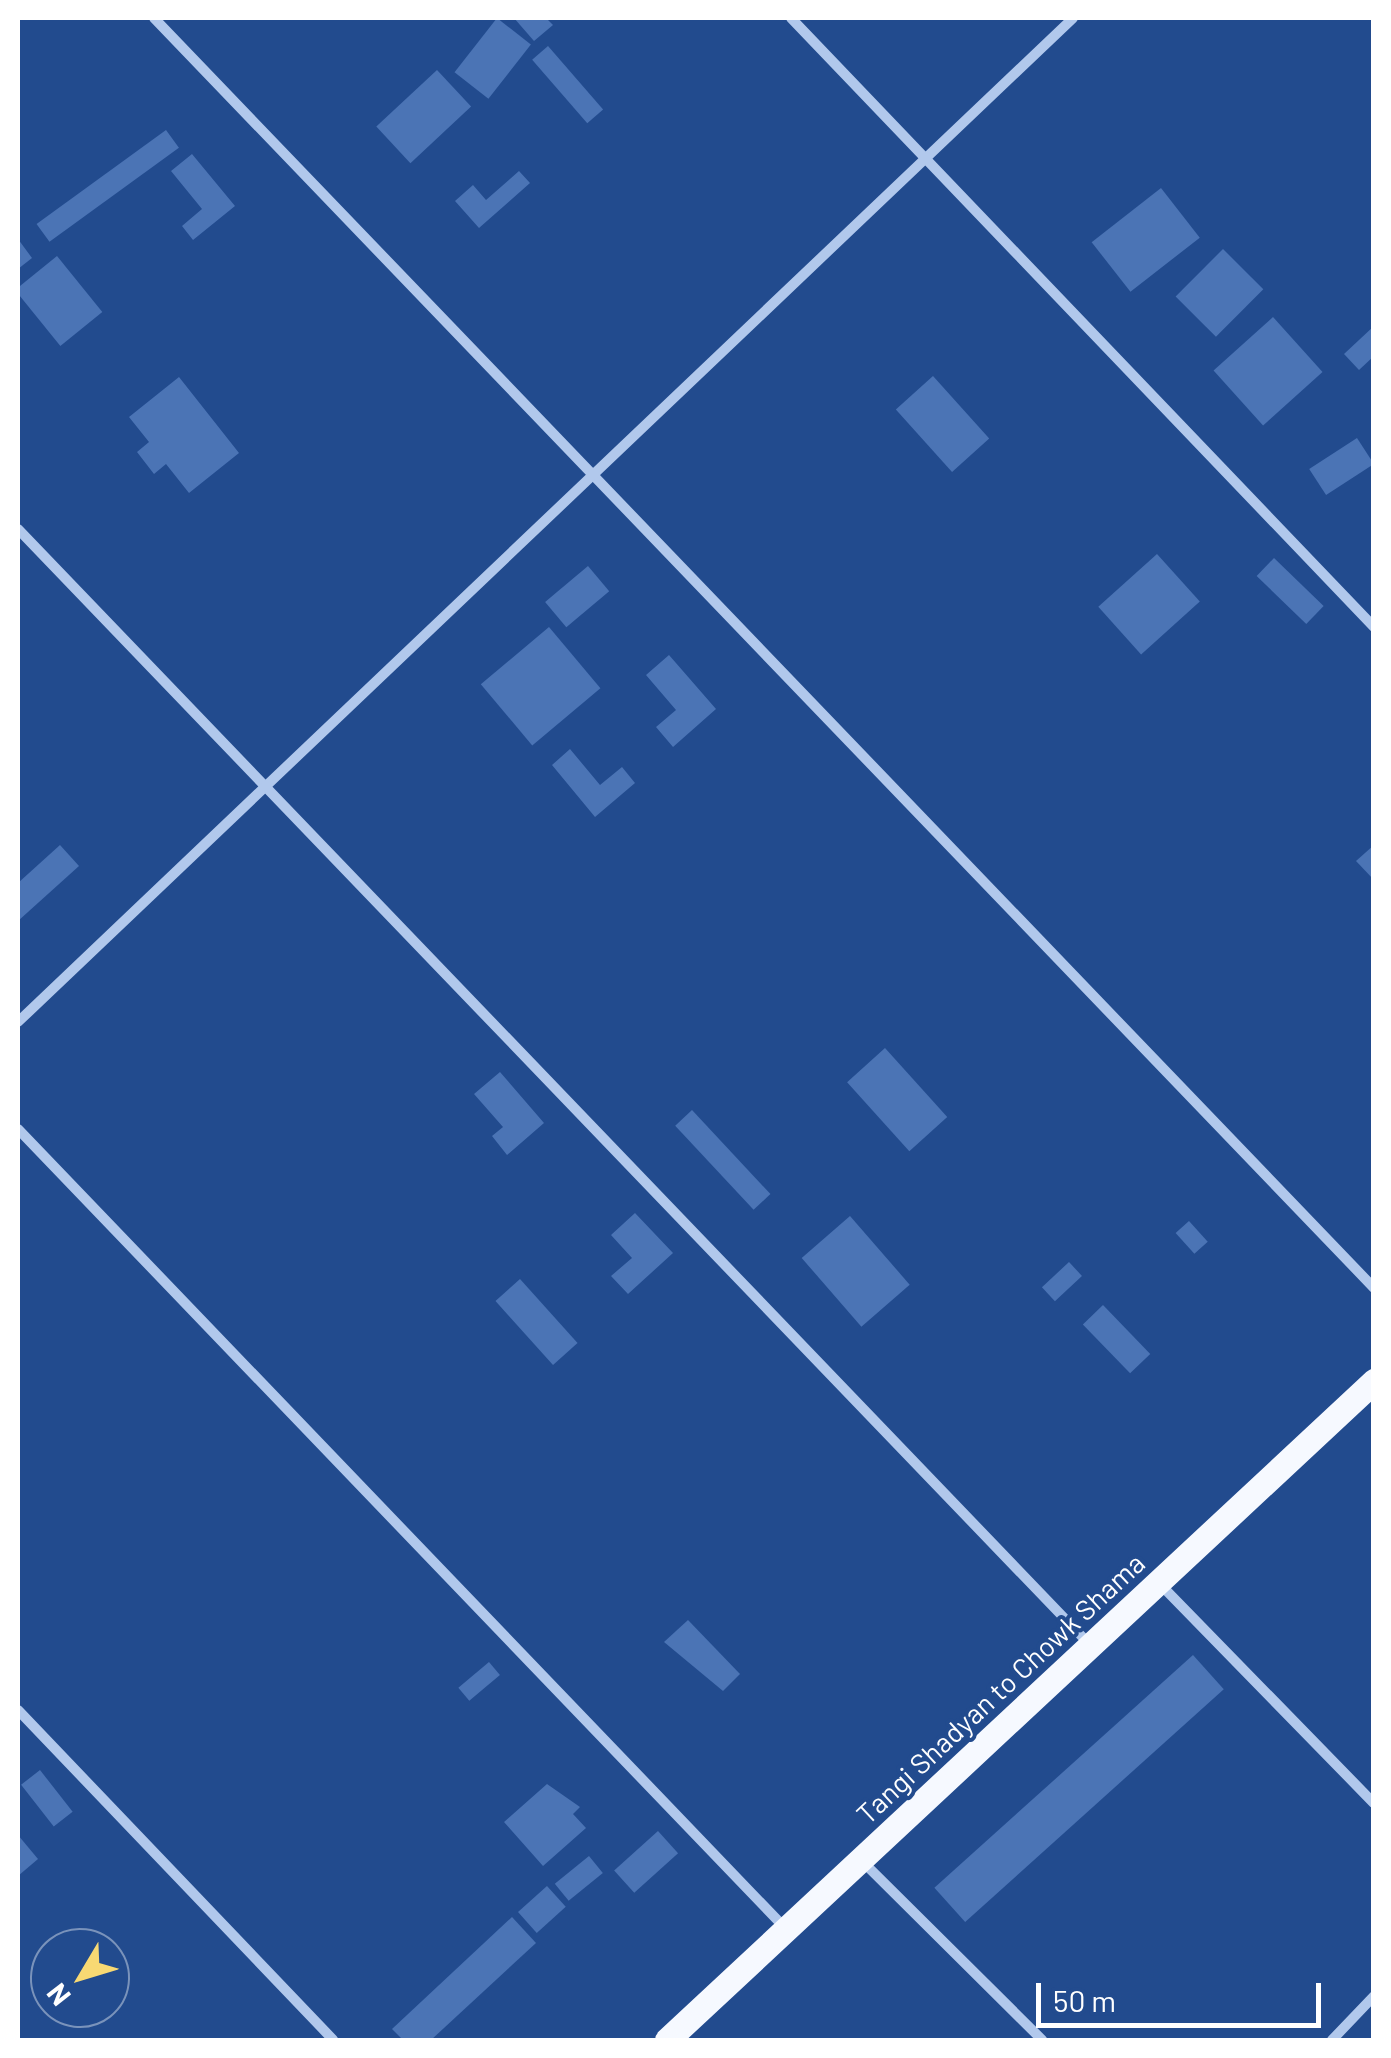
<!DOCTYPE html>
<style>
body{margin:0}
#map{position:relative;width:1391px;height:2058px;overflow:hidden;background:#224b8e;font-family:Barlow,sans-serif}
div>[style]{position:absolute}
.building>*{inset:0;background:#4b74b5;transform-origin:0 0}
.street>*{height:10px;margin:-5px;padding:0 5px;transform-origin:5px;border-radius:5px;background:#b1c8ec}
.primary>*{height:25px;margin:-12.5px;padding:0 12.5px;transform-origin:12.5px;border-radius:12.5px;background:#f6f9ff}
span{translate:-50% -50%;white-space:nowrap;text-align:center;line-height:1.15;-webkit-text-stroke:8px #224b8e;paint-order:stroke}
.street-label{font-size:28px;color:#fff}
.frame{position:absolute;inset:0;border:20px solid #fff;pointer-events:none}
.north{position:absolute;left:30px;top:1928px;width:100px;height:100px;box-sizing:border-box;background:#224b8e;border:2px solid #7a93bb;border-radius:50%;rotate:232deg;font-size:28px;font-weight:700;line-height:40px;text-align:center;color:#fff}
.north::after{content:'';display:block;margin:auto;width:35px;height:45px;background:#f8d973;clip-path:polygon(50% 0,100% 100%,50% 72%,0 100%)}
.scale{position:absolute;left:1036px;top:1983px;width:285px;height:45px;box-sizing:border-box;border:5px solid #fff;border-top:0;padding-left:12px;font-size:30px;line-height:35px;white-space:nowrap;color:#fff;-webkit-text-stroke:8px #224b8e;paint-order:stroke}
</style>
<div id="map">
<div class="building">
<div style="left:497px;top:18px;width:43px;height:69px;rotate:38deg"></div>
<div style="clip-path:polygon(514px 18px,546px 18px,553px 25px,534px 41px)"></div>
<div style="left:548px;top:46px;width:84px;height:21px;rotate:49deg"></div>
<div style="left:437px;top:70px;width:50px;height:83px;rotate:47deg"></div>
<div style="left:166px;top:130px;width:22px;height:160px;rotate:54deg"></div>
<div style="clip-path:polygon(192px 154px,235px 206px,193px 240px,182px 226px,202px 209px,171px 171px)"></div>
<div style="clip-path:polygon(519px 171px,530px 183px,479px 228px,455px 201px,473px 185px,486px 200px)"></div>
<div style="left:1161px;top:188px;width:63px;height:88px;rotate:52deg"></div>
<div style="clip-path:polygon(18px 239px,32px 258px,18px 269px)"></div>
<div style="left:1223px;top:249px;width:57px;height:67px;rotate:45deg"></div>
<div style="left:57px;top:256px;width:72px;height:54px;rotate:51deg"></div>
<div style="left:1273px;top:317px;width:74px;height:80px;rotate:48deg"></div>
<div style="clip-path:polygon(1374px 326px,1374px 356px,1359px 370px,1344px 354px)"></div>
<div style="left:933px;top:376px;width:84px;height:50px;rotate:48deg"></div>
<div style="clip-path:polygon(179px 377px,239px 453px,189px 493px,166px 464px,154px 474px,137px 452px,149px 442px,129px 417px)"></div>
<div style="left:1357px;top:438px;width:31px;height:57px;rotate:57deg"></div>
<div style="left:1157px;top:554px;width:64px;height:79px;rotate:48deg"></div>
<div style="left:1274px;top:558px;width:69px;height:25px;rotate:44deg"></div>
<div style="left:588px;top:566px;width:33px;height:56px;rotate:50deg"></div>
<div style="left:549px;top:627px;width:80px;height:89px;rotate:50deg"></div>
<div style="clip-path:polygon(669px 655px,716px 709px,673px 747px,656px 727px,676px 710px,646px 675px)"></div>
<div style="clip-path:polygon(570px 749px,600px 785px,622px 767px,635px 783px,595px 817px,552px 765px)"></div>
<div style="clip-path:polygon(60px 845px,79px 866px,18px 921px,18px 883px)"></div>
<div style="clip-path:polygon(1374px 845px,1374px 880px,1356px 861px)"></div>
<div style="left:885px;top:1048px;width:93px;height:51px;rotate:48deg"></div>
<div style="clip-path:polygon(500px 1072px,544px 1123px,507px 1155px,492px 1136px,503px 1127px,474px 1094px)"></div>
<div style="left:692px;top:1110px;width:115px;height:23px;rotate:47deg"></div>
<div style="clip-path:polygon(635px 1213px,673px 1253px,628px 1294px,611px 1276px,632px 1258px,611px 1235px)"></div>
<div style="left:850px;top:1216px;width:91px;height:64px;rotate:49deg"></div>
<div style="left:1189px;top:1221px;width:28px;height:18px;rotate:48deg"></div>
<div style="left:1069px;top:1262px;width:19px;height:37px;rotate:47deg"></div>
<div style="left:520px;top:1279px;width:86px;height:33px;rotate:48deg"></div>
<div style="left:1103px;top:1305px;width:68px;height:28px;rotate:46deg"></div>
<div style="clip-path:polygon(688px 1620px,740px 1674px,723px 1691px,664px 1642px)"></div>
<div style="left:1193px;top:1655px;width:46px;height:348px;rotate:48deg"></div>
<div style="left:489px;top:1662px;width:17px;height:40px;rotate:50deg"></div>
<div style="left:40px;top:1770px;width:53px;height:24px;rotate:52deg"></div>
<div style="clip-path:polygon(547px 1784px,580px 1807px,573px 1814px,586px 1828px,543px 1866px,504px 1822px)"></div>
<div style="left:658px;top:1831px;width:30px;height:59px;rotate:48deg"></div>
<div style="clip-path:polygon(18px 1835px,38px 1859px,18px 1876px)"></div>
<div style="left:589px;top:1856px;width:22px;height:44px;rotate:51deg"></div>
<div style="left:547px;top:1886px;width:28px;height:39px;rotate:48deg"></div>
<div style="clip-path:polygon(512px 1917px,536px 1943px,431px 2040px,403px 2040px,392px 2029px)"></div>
</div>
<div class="street">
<div style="left:154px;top:18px;width:1761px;rotate:46.15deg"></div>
<div style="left:791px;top:18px;width:843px;rotate:46.25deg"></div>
<div style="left:18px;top:529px;width:1546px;rotate:46.15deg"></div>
<div style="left:18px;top:1022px;width:1456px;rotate:-43.58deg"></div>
<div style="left:18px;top:1129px;width:1108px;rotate:46.17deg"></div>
<div style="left:1158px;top:1582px;width:309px;rotate:45.7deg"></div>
<div style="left:18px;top:1710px;width:456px;rotate:46.3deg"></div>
<div style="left:862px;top:1861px;width:254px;rotate:44.8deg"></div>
<div style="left:1332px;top:2040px;width:61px;rotate:-46.3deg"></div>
</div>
<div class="primary">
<div style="left:667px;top:2040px;width:967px;rotate:-42.99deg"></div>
</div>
<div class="street-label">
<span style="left:1000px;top:1688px;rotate:-43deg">Tangi Shadyan to Chowk Shama</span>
</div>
<div class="frame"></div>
<div class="north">N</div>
<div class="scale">50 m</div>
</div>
